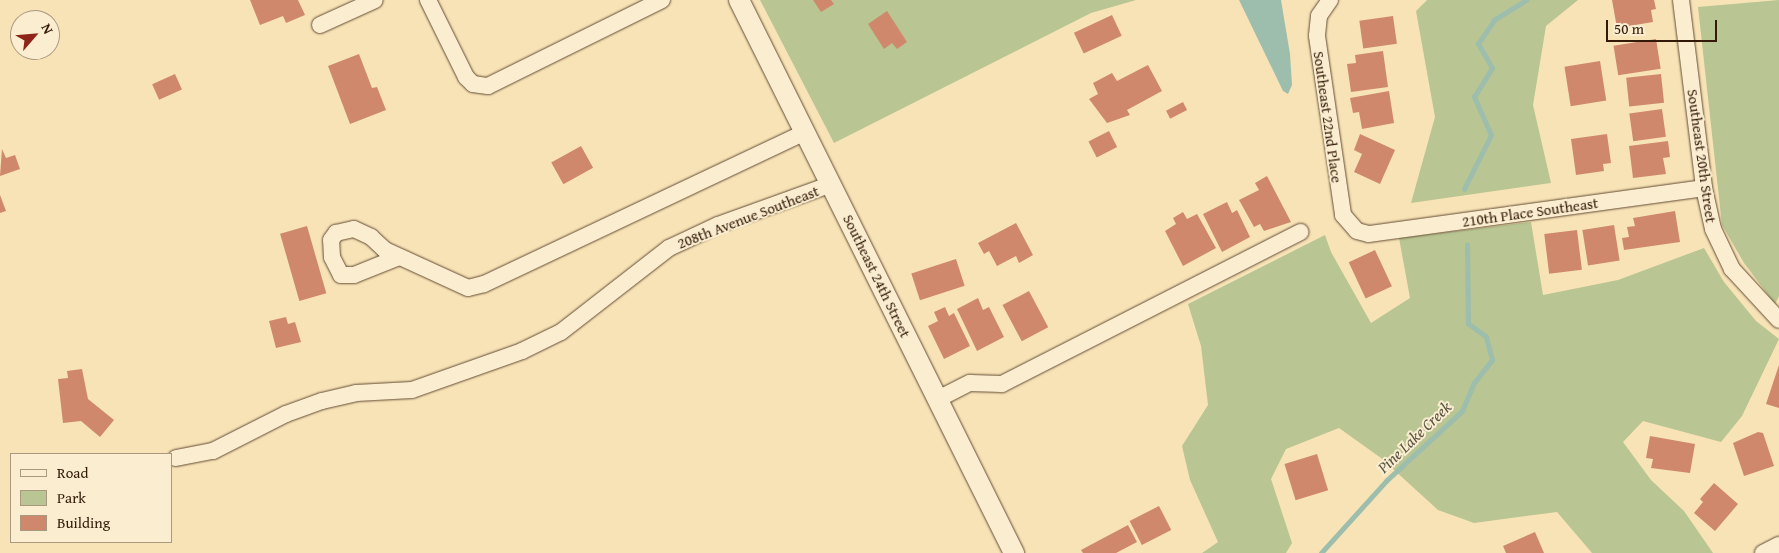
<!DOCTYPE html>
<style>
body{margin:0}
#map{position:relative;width:1779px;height:553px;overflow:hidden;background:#f8e3b7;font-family:"Gentium Book Plus",serif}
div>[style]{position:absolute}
.green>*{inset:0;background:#b9c592}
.water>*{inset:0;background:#9dbead}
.stream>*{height:4.5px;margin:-2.25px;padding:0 2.25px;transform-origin:2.25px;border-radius:2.25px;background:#9dbead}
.building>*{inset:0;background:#cf886c;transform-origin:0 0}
.roads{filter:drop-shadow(0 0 1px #644c34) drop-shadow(0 0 1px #644c34)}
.minor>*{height:16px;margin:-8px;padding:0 8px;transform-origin:8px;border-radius:8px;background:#faedd0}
.tertiary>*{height:20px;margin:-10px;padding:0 10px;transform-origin:10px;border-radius:10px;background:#faedd0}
span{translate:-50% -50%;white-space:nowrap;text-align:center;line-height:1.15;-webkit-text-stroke:4px #faedd0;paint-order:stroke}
.street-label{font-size:15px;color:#331a08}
.water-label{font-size:16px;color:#585342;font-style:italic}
.legend{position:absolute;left:10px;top:453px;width:162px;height:90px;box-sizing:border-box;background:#faedd0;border:1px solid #aa9980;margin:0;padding:6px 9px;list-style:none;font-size:15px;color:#331a08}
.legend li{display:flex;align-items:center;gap:10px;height:25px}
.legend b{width:25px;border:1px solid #aa9980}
.north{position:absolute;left:10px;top:10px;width:50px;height:50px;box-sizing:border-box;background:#faedd0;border:1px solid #aa9980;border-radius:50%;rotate:63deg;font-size:14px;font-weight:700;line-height:20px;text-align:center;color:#331a08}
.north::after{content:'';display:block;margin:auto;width:18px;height:22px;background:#8f2418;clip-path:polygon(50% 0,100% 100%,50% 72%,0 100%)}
.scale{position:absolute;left:1606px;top:20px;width:111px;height:22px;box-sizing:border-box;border:2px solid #331a08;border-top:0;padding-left:6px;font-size:15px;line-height:18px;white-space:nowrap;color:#331a08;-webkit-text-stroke:4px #faedd0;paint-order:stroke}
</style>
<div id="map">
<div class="green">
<div style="clip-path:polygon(760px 0,1136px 0,1091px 13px,834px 143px)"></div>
<div style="clip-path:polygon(1427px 0,1578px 0,1546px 26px,1533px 105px,1551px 183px,1411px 203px,1435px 117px,1416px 11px)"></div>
<div style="clip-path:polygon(1779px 0,1779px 296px,1775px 304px,1744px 263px,1722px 225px,1698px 7px)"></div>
<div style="clip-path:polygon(1531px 222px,1543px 295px,1618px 280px,1704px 248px,1724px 282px,1756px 321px,1779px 339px,1742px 416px,1721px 442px,1643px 421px,1623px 442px,1651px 480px,1684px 511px,1713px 553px,1592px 553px,1557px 512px,1474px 523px,1438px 510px,1381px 458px,1339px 428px,1286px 449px,1271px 479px,1292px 543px,1286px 553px,1202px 553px,1218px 542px,1190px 480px,1182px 446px,1208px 405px,1201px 346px,1188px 304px,1325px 235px,1331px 252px,1371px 323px,1410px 298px,1399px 238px)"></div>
</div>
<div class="water">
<div style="clip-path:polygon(1239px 0,1281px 0,1290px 54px,1292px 85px,1288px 94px,1283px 91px)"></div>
</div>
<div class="stream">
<div style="left:1464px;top:189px;width:60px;rotate:-63.4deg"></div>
<div style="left:1491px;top:135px;width:42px;rotate:-114.1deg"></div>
<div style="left:1474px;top:97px;width:34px;rotate:-58deg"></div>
<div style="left:1492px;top:68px;width:28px;rotate:-120deg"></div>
<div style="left:1478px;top:44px;width:29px;rotate:-56deg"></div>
<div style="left:1494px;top:20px;width:38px;rotate:-32deg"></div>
<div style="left:1321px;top:553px;width:97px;rotate:-47.9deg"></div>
<div style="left:1386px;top:481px;width:103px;rotate:-42.6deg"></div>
<div style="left:1462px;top:411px;width:30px;rotate:-67deg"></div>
<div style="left:1474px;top:383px;width:29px;rotate:-52deg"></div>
<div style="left:1492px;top:360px;width:24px;rotate:-105deg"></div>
<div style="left:1486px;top:337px;width:22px;rotate:-144deg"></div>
<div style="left:1468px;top:324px;width:79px;rotate:-90.7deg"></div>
</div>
<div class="building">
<div style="clip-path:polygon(250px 0,298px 0,305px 15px,286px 23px,283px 16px,260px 25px)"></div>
<div style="clip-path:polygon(813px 0,831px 0,834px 4px,821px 12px)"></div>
<div style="clip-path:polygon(1612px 0,1654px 0,1656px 9px,1651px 10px,1653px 22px,1617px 28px)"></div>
<div style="clip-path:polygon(887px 11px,907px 42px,897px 49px,892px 43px,884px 49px,868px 24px)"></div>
<div style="left:1112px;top:15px;width:23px;height:42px;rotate:65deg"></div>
<div style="left:1393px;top:16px;width:28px;height:34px;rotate:82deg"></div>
<div style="left:1656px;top:39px;width:30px;height:43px;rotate:81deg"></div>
<div style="clip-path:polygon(1383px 51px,1388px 87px,1351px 92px,1347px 64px,1356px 63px,1355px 55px)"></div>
<div style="clip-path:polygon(359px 54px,372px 88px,377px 87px,386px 110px,350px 124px,328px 66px)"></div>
<div style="left:1600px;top:61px;width:40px;height:36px;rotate:81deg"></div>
<div style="clip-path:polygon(1148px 65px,1162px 91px,1127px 110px,1130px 115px,1107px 123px,1089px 99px,1098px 94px,1093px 83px,1112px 73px,1117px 81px)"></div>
<div style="left:175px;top:74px;width:17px;height:25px;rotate:66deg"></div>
<div style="left:1661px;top:74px;width:29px;height:35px;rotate:84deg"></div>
<div style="clip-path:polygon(1389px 91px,1394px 123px,1362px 129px,1359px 112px,1353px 113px,1350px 98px)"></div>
<div style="left:1183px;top:102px;width:9px;height:19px;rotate:63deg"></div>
<div style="left:1662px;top:109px;width:28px;height:33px;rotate:82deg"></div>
<div style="left:1109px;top:131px;width:18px;height:23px;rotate:63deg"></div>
<div style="clip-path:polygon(1360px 134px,1395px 150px,1380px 184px,1354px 172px,1362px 154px,1354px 150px)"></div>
<div style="clip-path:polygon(1607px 134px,1611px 163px,1603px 164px,1604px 171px,1576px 175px,1571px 139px)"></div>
<div style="clip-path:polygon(1668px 141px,1670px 157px,1663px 158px,1666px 174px,1633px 178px,1629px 146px)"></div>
<div style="left:581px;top:146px;width:25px;height:34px;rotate:61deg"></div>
<div style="clip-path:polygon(2px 149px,6px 158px,15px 155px,20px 169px,0 176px)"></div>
<div style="clip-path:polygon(1267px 176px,1291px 222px,1264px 231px,1260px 224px,1254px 227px,1239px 200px,1259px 190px,1255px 183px)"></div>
<div style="clip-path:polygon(0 195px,6px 211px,0 213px)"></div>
<div style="clip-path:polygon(1227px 202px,1232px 213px,1237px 210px,1250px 237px,1222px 252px,1203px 214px)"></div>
<div style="clip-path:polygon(1675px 211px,1680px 242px,1624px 250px,1622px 238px,1629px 237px,1627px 227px,1635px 226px,1633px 218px)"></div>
<div style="clip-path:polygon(1183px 212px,1187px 219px,1197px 214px,1216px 248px,1183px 266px,1165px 231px,1176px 224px,1173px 218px)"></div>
<div style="clip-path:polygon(1016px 223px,1033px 255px,1019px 263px,1016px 256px,997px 266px,989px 251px,984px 254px,978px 243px)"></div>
<div style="left:1614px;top:225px;width:36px;height:32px;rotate:81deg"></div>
<div style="left:307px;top:226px;width:70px;height:28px;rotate:74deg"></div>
<div style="left:1577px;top:230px;width:40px;height:33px;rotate:83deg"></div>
<div style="left:1375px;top:250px;width:40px;height:29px;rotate:65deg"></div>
<div style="left:956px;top:259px;width:28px;height:47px;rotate:72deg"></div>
<div style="left:1029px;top:291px;width:41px;height:30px;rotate:62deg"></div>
<div style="clip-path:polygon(978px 298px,983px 310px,989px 307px,1004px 337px,977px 351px,957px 309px)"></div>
<div style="clip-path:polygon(945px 307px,949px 316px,954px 313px,970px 346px,944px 359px,928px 326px,938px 321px,934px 312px)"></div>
<div style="clip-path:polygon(286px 317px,288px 324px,295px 322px,301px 342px,276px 348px,269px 321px)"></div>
<div style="clip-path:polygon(1779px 365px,1779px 408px,1766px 404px)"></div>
<div style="clip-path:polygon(82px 369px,88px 399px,114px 420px,100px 437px,81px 421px,63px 423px,58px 379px,68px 378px,67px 371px)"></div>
<div style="clip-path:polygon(1758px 432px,1763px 433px,1774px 466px,1744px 476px,1733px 443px)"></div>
<div style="clip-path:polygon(1650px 436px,1695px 444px,1690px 473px,1651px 468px,1653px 459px,1646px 458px)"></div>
<div style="left:1317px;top:454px;width:38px;height:34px;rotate:73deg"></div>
<div style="clip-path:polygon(1714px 483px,1738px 504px,1715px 531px,1694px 513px,1703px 502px,1700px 499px)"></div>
<div style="left:1159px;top:506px;width:27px;height:33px;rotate:63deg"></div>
<div style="clip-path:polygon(1128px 525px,1137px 542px,1116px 553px,1083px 553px,1081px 550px)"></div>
<div style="clip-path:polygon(1535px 532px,1544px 553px,1506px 553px,1503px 546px)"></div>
</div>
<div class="roads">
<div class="minor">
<div style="left:428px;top:0;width:86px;rotate:63.7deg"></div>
<div style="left:466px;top:77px;width:10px;rotate:45deg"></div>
<div style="left:473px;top:84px;width:15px;rotate:8deg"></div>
<div style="left:488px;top:86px;width:194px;rotate:-26.3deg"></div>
<div style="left:1330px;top:0;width:19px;rotate:125deg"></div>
<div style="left:1319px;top:16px;width:20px;rotate:96deg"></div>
<div style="left:1317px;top:36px;width:181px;rotate:81.7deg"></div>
<div style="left:1343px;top:215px;width:21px;rotate:49deg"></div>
<div style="left:1357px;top:231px;width:12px;rotate:14deg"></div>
<div style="left:1369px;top:234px;width:338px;rotate:-7.8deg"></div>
<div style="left:1681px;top:0;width:189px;rotate:83deg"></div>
<div style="left:1704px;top:188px;width:42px;rotate:77.6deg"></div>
<div style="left:1713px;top:229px;width:44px;rotate:64.6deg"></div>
<div style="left:1732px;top:269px;width:69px;rotate:47.3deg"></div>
<div style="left:320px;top:25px;width:60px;rotate:-24.4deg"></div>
<div style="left:399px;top:257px;width:48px;rotate:158.2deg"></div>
<div style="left:354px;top:275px;width:13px;rotate:180deg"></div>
<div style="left:341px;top:275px;width:20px;rotate:-117deg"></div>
<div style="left:332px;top:257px;width:17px;rotate:-93deg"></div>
<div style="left:331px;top:240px;width:9px;rotate:-54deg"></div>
<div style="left:336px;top:233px;width:18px;rotate:-13deg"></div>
<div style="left:354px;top:229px;width:19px;rotate:25deg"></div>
<div style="left:371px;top:237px;width:19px;rotate:43deg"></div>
<div style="left:385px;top:250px;width:91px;rotate:24.6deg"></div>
<div style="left:468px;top:288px;width:16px;rotate:-14deg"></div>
<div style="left:484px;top:284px;width:355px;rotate:-25.3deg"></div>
<div style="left:938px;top:399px;width:36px;rotate:-27deg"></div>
<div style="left:970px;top:383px;width:32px;rotate:2deg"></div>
<div style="left:1002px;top:384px;width:335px;rotate:-27deg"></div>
<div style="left:176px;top:458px;width:38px;rotate:-11deg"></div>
<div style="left:213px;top:451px;width:82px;rotate:-26.9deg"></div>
<div style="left:286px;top:414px;width:38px;rotate:-20deg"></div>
<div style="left:322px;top:401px;width:35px;rotate:-13deg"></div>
<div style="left:356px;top:393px;width:56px;rotate:-3.1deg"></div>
<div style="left:412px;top:390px;width:117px;rotate:-19.5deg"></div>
<div style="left:522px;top:351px;width:43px;rotate:-26deg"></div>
<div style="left:561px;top:332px;width:137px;rotate:-37.9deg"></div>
<div style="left:669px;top:248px;width:54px;rotate:-25.1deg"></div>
<div style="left:718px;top:225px;width:121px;rotate:-19.8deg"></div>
<div style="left:1763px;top:553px;width:18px;rotate:-27deg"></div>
</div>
<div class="tertiary">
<div style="left:739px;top:0;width:618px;rotate:63.56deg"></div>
</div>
</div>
<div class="street-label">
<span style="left:1328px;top:117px;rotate:82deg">Southeast 22nd Place</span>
<span style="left:1702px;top:156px;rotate:82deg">Southeast 20th Street</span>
<span style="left:1530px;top:212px;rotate:-8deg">210th Place Southeast</span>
<span style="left:748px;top:217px;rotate:-21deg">208th Avenue Southeast</span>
<span style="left:877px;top:276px;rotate:64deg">Southeast 24th Street</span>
</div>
<div class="water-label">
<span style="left:1414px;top:437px;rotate:-44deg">Pine Lake Creek</span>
</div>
<ul class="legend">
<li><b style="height:6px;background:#faedd0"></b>Road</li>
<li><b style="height:14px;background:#b9c592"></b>Park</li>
<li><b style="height:14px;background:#cf886c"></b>Building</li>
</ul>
<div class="north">N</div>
<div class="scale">50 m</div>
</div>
